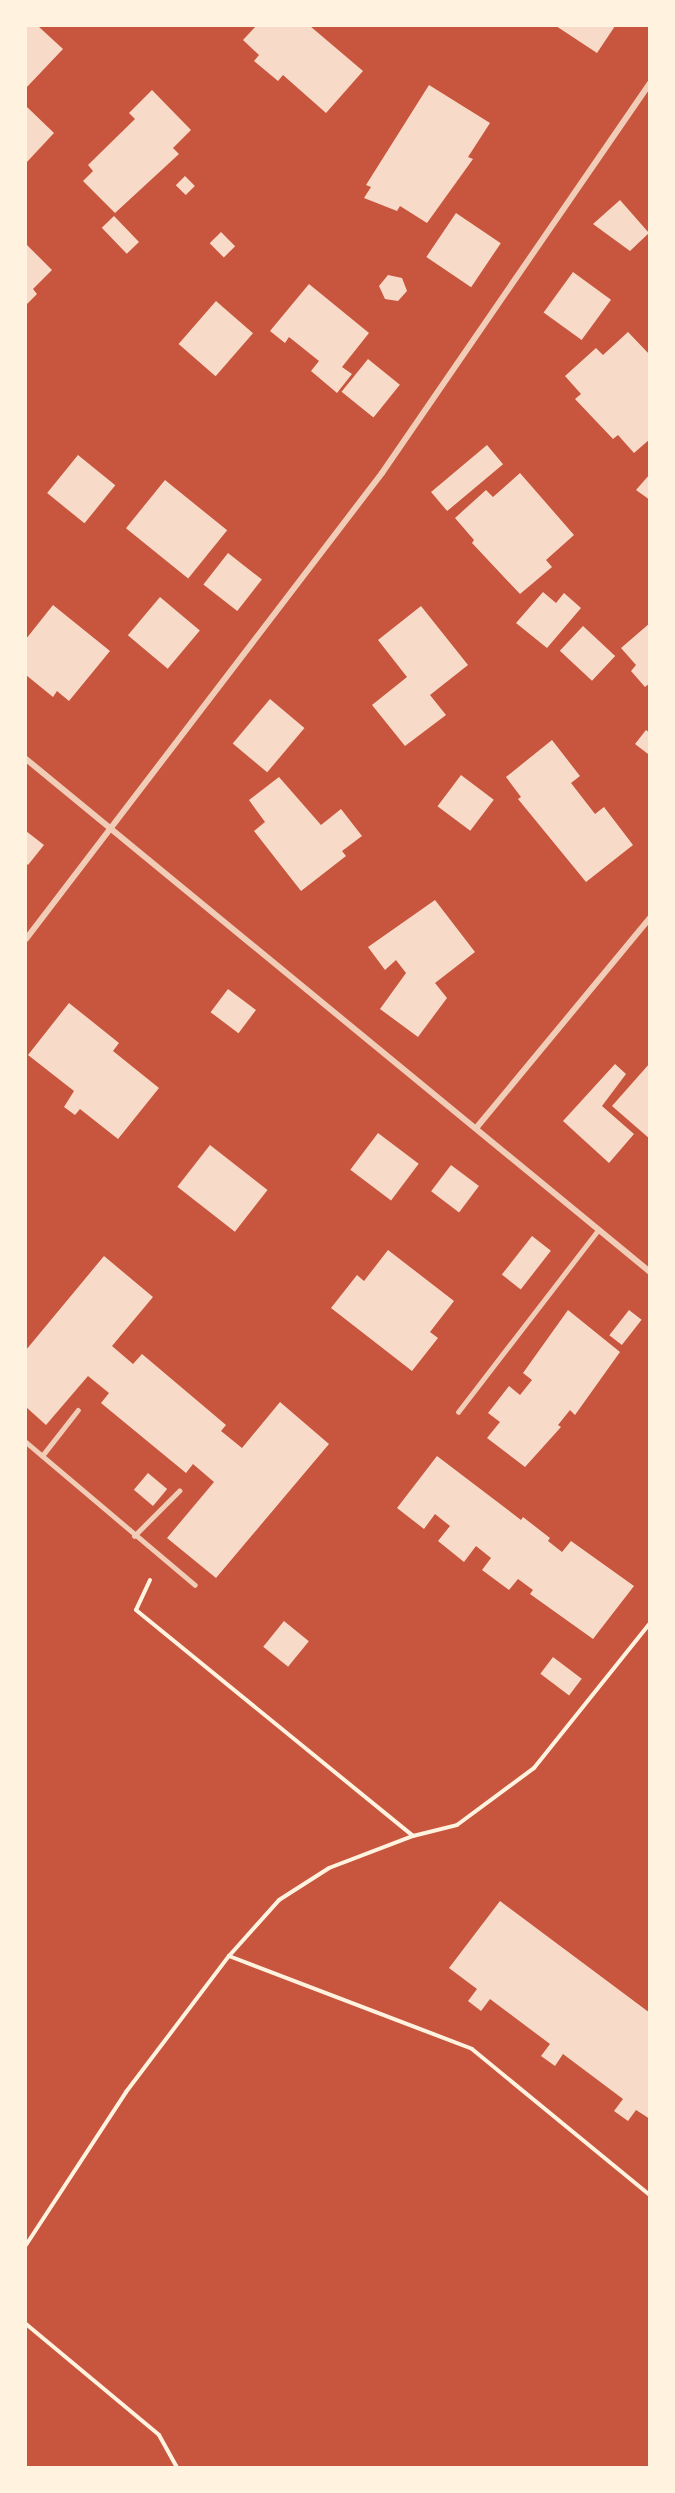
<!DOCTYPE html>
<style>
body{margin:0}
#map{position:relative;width:675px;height:2493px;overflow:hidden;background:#c8553d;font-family:Poppins,sans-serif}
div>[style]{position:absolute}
.building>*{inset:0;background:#f7dbc8;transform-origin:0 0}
.path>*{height:4px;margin:-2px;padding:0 2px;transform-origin:2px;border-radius:2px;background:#fff3e0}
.service>*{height:4.5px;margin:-2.25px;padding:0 2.25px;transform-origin:2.25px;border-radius:2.25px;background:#f1ccb7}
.minor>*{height:6px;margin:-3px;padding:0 3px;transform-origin:3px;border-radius:3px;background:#f1ccb7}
span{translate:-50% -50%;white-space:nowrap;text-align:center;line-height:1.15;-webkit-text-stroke:4.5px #fff3e0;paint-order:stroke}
.frame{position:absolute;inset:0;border:27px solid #fff3e0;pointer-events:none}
</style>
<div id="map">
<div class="building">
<div style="clip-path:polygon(26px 26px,38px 26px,63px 49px,26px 88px)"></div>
<div style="clip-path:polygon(256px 26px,310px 26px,363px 71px,326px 113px,283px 75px,278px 81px,254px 61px,259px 55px,243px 40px)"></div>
<div style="clip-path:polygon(556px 26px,615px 26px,597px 53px)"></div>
<div style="clip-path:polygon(429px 85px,490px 123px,468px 157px,473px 159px,427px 223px,400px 206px,397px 211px,364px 198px,371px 187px,366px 185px)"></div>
<div style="clip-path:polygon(152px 90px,191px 130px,173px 148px,179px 154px,115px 213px,83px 181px,93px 171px,88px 165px,135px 119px,129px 113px)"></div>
<div style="clip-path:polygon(26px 106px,54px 133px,26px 163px)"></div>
<div style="left:185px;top:176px;width:14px;height:13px;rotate:45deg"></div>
<div style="clip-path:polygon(620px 200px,649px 233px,630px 251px,593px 224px)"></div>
<div style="left:456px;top:213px;width:54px;height:53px;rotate:34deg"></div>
<div style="left:114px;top:216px;width:36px;height:17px;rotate:46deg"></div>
<div style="left:221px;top:232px;width:20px;height:16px;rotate:45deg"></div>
<div style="clip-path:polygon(26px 244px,52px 270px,33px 289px,37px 294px,26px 305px)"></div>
<div style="left:573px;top:272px;width:47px;height:50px;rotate:36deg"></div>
<div style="clip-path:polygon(388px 275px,402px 278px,407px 291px,398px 301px,385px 299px,379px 286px)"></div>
<div style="clip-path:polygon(309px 284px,369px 333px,342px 367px,352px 374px,337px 393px,311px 371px,319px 361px,289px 337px,285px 343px,270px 331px)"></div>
<div style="left:216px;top:301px;width:49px;height:57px;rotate:41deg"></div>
<div style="clip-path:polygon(628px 332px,650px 355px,650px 439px,634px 453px,618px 435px,613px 439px,575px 399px,581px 394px,565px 376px,596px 348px,603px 355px)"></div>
<div style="left:368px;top:359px;width:41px;height:42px;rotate:39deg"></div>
<div style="left:487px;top:445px;width:25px;height:73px;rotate:50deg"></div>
<div style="left:78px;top:455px;width:48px;height:49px;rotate:39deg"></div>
<div style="clip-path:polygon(520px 473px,574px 535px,546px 560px,552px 567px,520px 594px,472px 543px,474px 540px,455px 518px,486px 490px,493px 497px)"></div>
<div style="clip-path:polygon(650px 474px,650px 500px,636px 490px)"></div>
<div style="left:165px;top:480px;width:80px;height:62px;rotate:39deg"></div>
<div style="left:228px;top:553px;width:43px;height:40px;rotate:38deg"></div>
<div style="clip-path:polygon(543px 592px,556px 603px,564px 593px,581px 608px,547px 648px,516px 623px)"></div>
<div style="left:160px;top:597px;width:52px;height:50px;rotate:40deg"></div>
<div style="clip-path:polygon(53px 605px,110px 651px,69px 701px,57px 691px,53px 697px,26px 675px,26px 639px)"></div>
<div style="clip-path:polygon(421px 606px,468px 665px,430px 695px,446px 715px,405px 746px,372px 705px,407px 677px,378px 640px)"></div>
<div style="clip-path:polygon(650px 623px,650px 683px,645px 687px,631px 671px,636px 665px,621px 648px)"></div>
<div style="left:583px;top:626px;width:44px;height:34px;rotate:43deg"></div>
<div style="left:270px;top:699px;width:45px;height:58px;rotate:40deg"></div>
<div style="clip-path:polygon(646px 730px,650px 733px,648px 754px,635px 744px)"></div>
<div style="clip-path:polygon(552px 740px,580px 776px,571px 783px,595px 814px,604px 807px,633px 845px,586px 882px,518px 799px,521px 797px,506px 777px)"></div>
<div style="left:461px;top:775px;width:41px;height:39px;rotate:37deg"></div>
<div style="clip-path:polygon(279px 777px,321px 825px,341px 809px,362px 836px,342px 851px,346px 856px,301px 891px,254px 831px,265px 822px,249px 800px)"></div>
<div style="clip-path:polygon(26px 831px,44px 845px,28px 865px,26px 863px)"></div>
<div style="clip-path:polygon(435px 900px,475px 952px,435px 983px,447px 998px,418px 1037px,380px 1009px,406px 973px,396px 960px,385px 970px,368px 947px)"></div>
<div style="left:228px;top:989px;width:35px;height:29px;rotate:37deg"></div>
<div style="clip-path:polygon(69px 1003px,119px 1043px,113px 1051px,159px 1088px,118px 1139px,80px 1109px,75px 1115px,64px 1107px,74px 1091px,28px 1055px)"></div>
<div style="clip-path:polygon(650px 1063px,650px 1139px,612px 1106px)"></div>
<div style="clip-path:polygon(615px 1064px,626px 1074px,602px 1106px,634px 1134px,609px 1163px,563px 1121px)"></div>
<div style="left:378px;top:1133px;width:51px;height:46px;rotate:37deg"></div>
<div style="left:210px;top:1145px;width:73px;height:53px;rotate:38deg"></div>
<div style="left:451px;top:1165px;width:35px;height:33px;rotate:37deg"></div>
<div style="left:532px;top:1236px;width:24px;height:49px;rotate:38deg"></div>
<div style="clip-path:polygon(388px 1250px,454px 1301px,430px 1332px,438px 1338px,412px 1371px,331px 1308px,357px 1275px,364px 1281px)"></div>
<div style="clip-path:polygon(104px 1256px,153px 1297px,112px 1346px,133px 1364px,142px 1354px,226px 1425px,221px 1431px,242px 1448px,280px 1402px,329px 1444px,216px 1578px,167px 1538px,214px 1482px,193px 1464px,186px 1473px,101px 1403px,109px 1393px,88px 1376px,46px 1425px,26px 1407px,26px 1350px)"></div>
<div style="clip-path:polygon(568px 1310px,620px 1352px,575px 1415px,570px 1410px,558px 1425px,561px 1427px,525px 1467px,487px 1438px,500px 1422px,488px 1413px,509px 1386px,520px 1395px,532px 1380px,523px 1373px)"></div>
<div style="left:629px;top:1310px;width:16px;height:32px;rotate:38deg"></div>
<div style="clip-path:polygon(437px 1456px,521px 1520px,523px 1517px,550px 1538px,548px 1541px,562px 1552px,571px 1541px,634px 1586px,593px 1639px,530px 1594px,533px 1590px,518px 1579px,509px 1590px,482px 1570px,491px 1558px,476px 1546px,464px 1562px,438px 1541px,450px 1526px,435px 1514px,424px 1529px,397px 1508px)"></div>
<div style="left:148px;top:1473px;width:25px;height:22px;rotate:40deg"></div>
<div style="left:284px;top:1621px;width:32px;height:33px;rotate:39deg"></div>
<div style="left:553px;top:1657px;width:36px;height:21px;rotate:37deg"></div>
<div style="clip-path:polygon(500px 1901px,650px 2013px,650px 2119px,636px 2110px,628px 2121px,614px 2111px,623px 2099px,563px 2054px,555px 2066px,541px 2056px,550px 2044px,490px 1999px,481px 2011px,468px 2001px,477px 1989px,449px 1968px)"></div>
</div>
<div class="path">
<div style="left:150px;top:1580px;width:33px;rotate:115deg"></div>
<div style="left:136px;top:1610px;width:357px;rotate:39.2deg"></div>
<div style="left:229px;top:1956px;width:260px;rotate:20.9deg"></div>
<div style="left:472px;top:2049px;width:230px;rotate:39.4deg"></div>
<div style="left:26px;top:2245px;width:183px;rotate:-56.8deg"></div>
<div style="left:126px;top:2092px;width:171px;rotate:-52.9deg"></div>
<div style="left:229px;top:1956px;width:75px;rotate:-48.2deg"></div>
<div style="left:279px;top:1900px;width:59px;rotate:-32.6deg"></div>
<div style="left:329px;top:1868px;width:90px;rotate:-20.9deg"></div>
<div style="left:413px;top:1836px;width:45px;rotate:-14deg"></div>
<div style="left:457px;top:1825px;width:96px;rotate:-36.5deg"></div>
<div style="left:534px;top:1768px;width:186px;rotate:-51.3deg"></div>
<div style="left:26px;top:2324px;width:173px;rotate:39.8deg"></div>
<div style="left:159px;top:2435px;width:38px;rotate:61deg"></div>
</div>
<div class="service">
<div style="left:458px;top:1412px;width:230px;rotate:-52.4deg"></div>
<div style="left:26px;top:1442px;width:221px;rotate:40.2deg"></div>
<div style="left:42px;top:1456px;width:58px;rotate:-52deg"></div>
<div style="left:134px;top:1536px;width:64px;rotate:-45deg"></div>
</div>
<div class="minor">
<div style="left:26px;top:759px;width:808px;rotate:39.42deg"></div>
<div style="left:26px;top:939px;width:586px;rotate:-52.62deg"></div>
<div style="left:382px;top:473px;width:473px;rotate:-55.5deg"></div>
<div style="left:477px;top:1127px;width:271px;rotate:-50.4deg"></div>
</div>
<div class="frame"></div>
</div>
